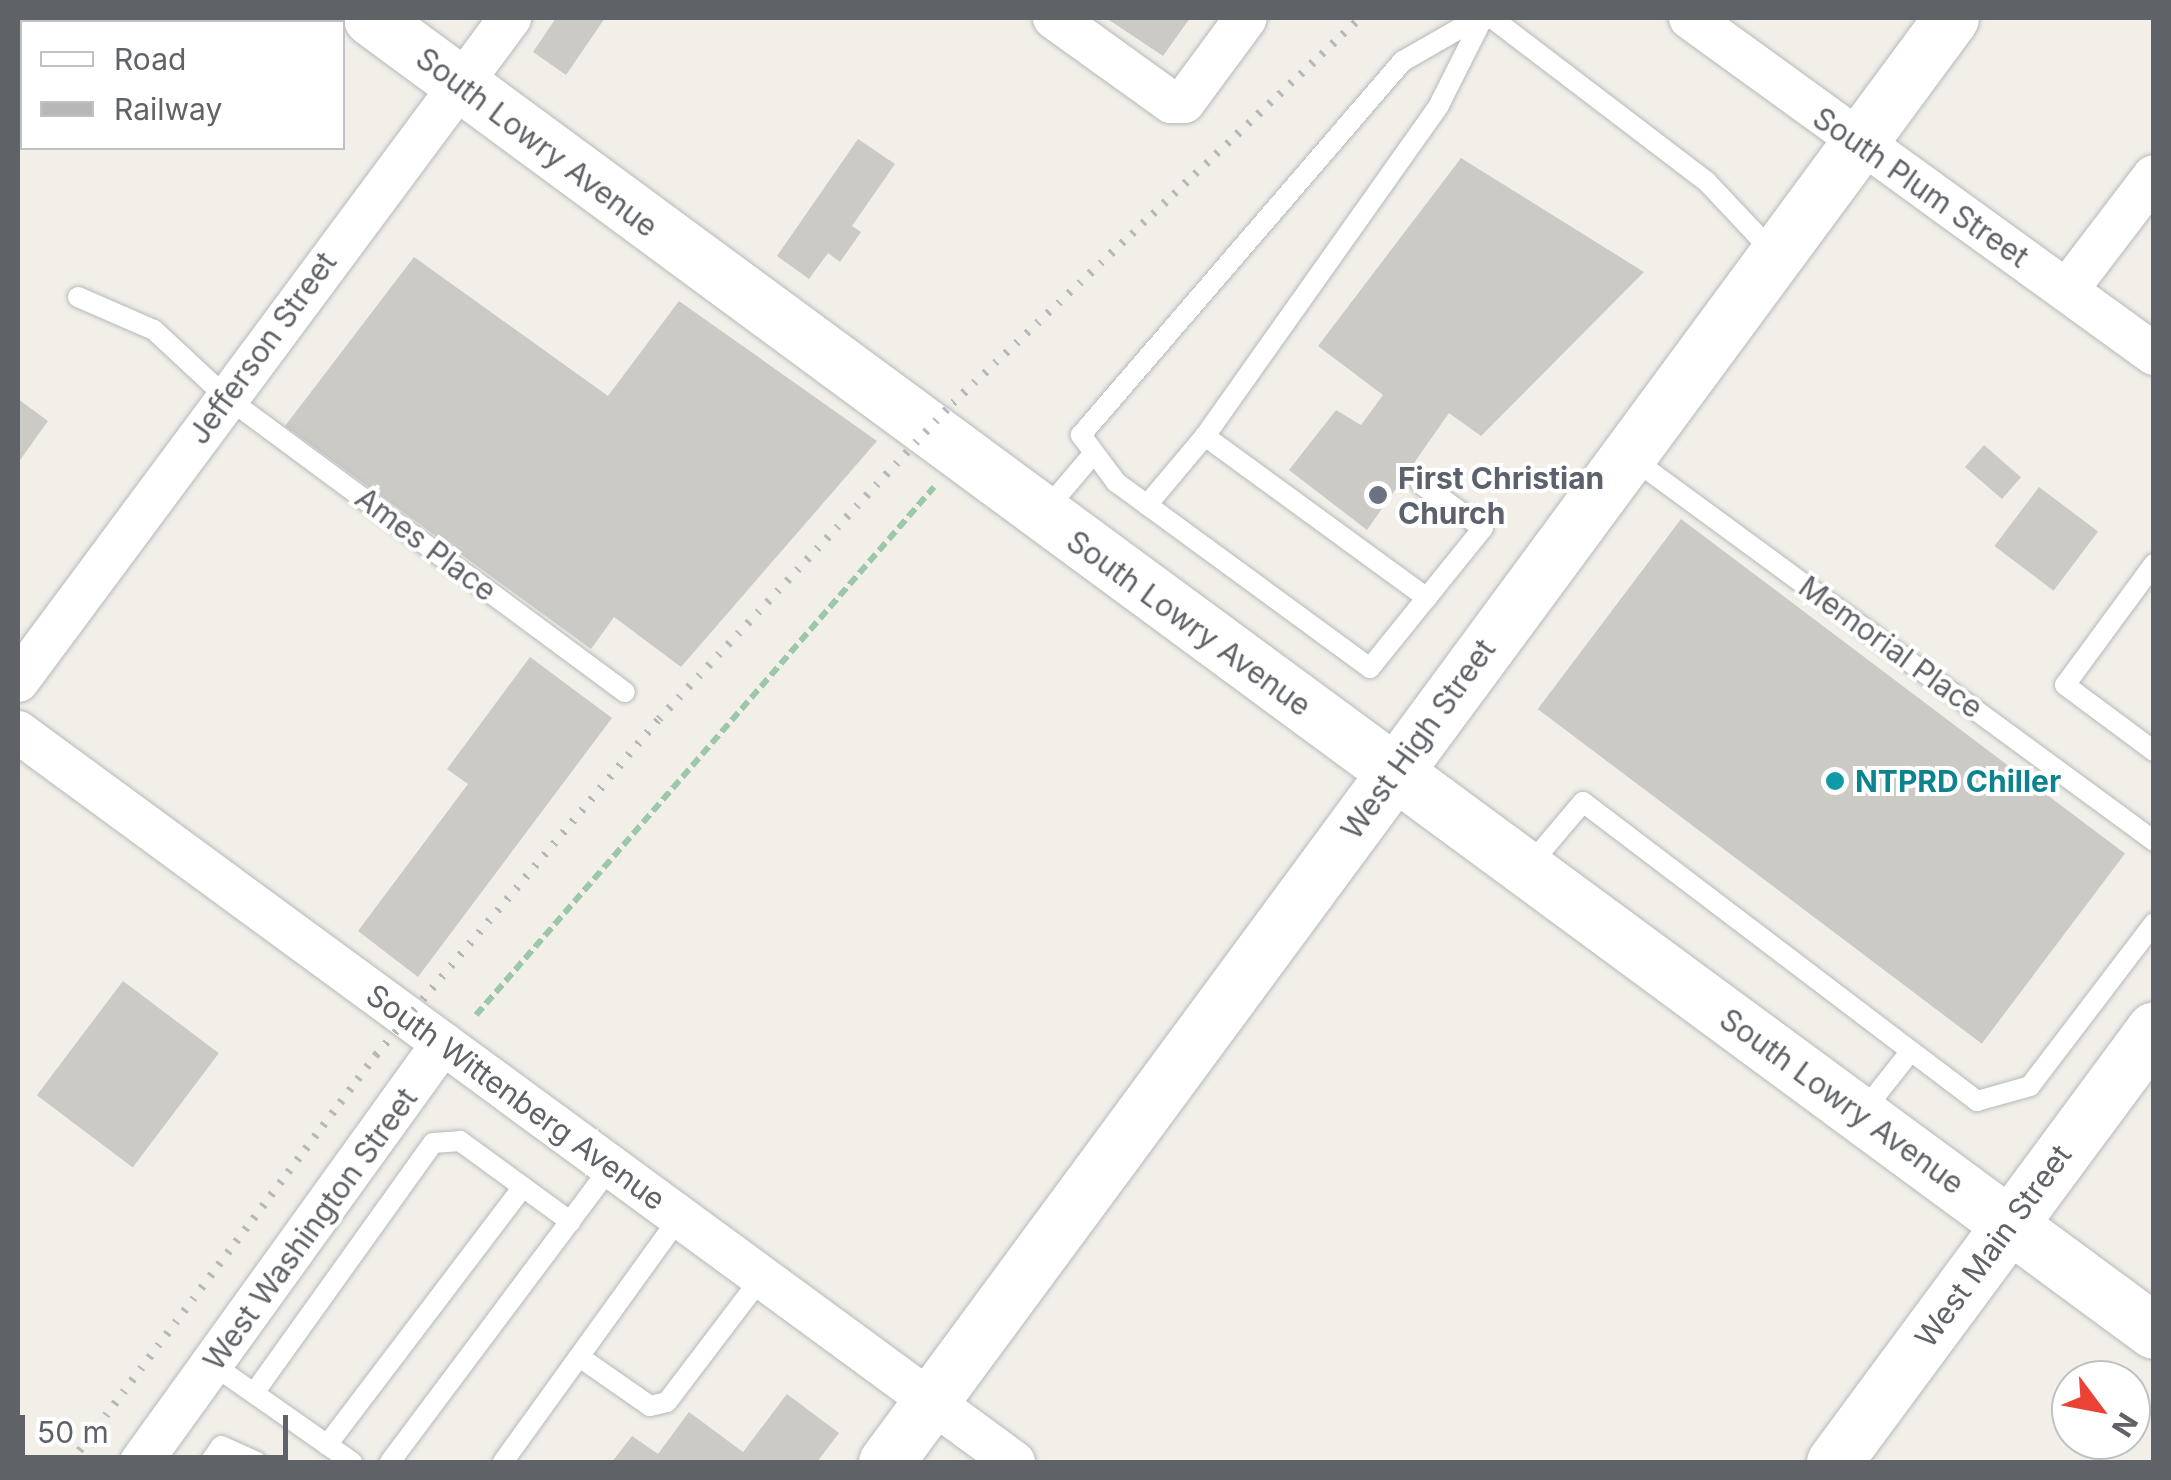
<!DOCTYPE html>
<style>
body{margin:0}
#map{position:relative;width:2171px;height:1480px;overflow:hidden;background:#f1efe8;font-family:Inter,sans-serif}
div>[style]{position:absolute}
.building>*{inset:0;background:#cccac5;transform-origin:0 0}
.path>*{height:6px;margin-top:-3px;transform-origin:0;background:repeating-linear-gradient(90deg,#9cc7a9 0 10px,transparent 0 15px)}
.roads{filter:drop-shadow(0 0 2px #b5b8bc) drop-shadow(0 0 2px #b5b8bc)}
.lane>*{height:20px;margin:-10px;padding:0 10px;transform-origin:10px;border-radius:10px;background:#fff}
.street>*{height:42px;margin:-21px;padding:0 21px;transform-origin:21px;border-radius:21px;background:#fff}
.secondary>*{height:55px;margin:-27.5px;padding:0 27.5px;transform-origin:27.5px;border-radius:27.5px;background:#fff}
.rail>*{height:8px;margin-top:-4px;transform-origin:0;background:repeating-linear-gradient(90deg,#b6b7b8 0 2.5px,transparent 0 14.5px)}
.dots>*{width:28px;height:28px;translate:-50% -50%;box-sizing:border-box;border:5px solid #fff;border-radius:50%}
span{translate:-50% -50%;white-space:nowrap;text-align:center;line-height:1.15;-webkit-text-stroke:8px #fff;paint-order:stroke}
.street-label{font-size:30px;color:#5f6368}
.worship-label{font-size:30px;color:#5b616d;font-weight:700}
.left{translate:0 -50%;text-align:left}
.culture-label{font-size:30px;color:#0d838f;font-weight:700}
.frame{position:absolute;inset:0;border:20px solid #5f6368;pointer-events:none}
.legend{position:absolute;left:20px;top:20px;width:325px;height:130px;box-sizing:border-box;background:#fff;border:2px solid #bfc1c3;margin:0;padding:12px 18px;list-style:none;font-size:30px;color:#5f6368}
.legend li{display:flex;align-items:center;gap:20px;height:50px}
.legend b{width:50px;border:2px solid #bfc1c3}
.north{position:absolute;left:2051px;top:1360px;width:100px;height:100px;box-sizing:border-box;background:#fff;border:2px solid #bfc1c3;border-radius:50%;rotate:122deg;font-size:28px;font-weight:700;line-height:40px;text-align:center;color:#5f6368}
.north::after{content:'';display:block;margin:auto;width:35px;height:45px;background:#ea4335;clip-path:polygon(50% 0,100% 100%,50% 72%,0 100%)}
.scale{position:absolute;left:20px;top:1415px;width:268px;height:45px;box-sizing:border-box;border:5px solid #5f6368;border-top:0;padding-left:12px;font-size:30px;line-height:35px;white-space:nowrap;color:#5f6368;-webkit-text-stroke:8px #fff;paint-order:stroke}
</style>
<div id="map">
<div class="building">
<div style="clip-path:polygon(556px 18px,605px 18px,566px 75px,533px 52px)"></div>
<div style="clip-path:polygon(1106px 18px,1190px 18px,1163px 56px)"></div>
<div style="clip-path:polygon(858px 139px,895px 164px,852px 226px,861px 232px,840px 262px,828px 253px,809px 279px,777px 256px)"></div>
<div style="clip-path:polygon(1461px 158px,1644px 272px,1481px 436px,1449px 413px,1367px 530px,1289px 470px,1336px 410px,1361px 425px,1383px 395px,1318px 346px)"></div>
<div style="clip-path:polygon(414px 257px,608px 396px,679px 301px,877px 441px,681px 667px,614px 617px,591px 649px,285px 426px)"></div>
<div style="clip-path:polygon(18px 399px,48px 421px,18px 463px)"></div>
<div style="left:1984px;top:445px;width:49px;height:29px;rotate:41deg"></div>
<div style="left:2039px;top:487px;width:74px;height:74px;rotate:37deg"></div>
<div style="left:1681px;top:519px;width:556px;height:238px;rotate:37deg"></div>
<div style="clip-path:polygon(530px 657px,612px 718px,418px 977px,358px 931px,468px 784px,447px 769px)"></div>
<div style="left:123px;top:981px;width:120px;height:143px;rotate:37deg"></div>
<div style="clip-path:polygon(787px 1394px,839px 1433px,817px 1462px,612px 1462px,632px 1436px,658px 1454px,689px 1412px,743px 1452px)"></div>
</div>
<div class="path">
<div style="left:476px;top:1015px;width:699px;rotate:-49.06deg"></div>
</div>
<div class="roads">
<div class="lane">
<div style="left:1492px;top:18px;width:270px;rotate:37.3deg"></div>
<div style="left:1707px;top:182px;width:98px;rotate:46.7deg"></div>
<div style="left:78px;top:297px;width:83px;rotate:23.5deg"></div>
<div style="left:154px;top:330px;width:98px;rotate:42.9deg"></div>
<div style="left:226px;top:397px;width:496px;rotate:36.5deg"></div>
<div style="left:1629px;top:456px;width:651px;rotate:36.25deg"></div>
<div style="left:1421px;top:484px;width:76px;rotate:35.4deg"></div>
<div style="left:1483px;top:528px;width:180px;rotate:128.9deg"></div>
<div style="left:1370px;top:668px;width:315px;rotate:-143.8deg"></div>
<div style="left:1116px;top:482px;width:59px;rotate:-126.7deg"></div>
<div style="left:1081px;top:435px;width:494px;rotate:-49.3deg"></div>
<div style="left:1403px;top:61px;width:86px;rotate:-29.8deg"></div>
<div style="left:1147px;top:505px;width:90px;rotate:-50deg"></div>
<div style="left:1044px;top:512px;width:77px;rotate:-49.7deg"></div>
<div style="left:2154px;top:564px;width:150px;rotate:126.3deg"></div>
<div style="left:2065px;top:685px;width:111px;rotate:36.6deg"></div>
<div style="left:1427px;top:598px;width:275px;rotate:-143.9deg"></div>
<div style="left:1205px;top:436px;width:405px;rotate:-54.7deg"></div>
<div style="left:1439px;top:105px;width:97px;rotate:-63.2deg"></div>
<div style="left:1528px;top:867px;width:85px;rotate:-49.8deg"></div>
<div style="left:1583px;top:802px;width:412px;rotate:37.2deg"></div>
<div style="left:1861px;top:1114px;width:80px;rotate:-51.6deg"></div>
<div style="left:1911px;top:1051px;width:83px;rotate:37.1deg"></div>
<div style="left:1977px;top:1101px;width:55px;rotate:-15.8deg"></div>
<div style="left:2030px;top:1086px;width:205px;rotate:-52.7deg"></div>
<div style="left:581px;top:1358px;width:84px;rotate:34.8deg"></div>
<div style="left:650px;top:1406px;width:17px;rotate:-13deg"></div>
<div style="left:667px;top:1402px;width:157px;rotate:-52.8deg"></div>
<div style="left:212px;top:1364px;width:171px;rotate:35deg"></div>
<div style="left:254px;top:1393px;width:307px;rotate:-54.4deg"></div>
<div style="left:433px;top:1143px;width:27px;rotate:-4deg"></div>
<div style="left:460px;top:1141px;width:137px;rotate:36.1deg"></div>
<div style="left:327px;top:1445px;width:324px;rotate:-52.8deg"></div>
<div style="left:210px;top:1462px;width:19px;rotate:-55deg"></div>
<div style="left:221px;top:1446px;width:39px;rotate:24deg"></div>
<div style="left:390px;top:1462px;width:369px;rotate:-53.2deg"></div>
<div style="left:503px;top:1462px;width:302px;rotate:-54.2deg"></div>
</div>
<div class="street">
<div style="left:1054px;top:18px;width:144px;rotate:35.7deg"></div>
<div style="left:1171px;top:102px;width:13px"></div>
<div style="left:1184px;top:102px;width:104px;rotate:-53.6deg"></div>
<div style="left:1690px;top:18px;width:573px;rotate:35.91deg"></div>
<div style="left:2067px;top:290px;width:143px;rotate:-52.7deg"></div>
<div style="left:18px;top:681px;width:826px;rotate:-53.42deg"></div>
<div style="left:18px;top:732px;width:1235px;rotate:36.24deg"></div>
<div style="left:141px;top:1462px;width:516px;rotate:-54.22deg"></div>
</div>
<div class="secondary">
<div style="left:371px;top:18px;width:2214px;rotate:36.37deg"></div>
<div style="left:886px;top:1462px;width:1794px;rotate:-53.59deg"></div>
<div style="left:1834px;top:1462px;width:538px;rotate:-53.53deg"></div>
</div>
</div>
<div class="rail">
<div style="left:71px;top:1462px;width:509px;rotate:-53.15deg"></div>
<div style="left:376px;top:1055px;width:439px;rotate:-49.9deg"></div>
<div style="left:659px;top:719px;width:432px;rotate:-47.1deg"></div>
<div style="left:953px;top:403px;width:560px;rotate:-43.41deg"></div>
</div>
<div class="dots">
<div style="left:1378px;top:495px;background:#6b7280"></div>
<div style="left:1835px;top:781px;background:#0f9aa8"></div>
</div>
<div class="street-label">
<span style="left:537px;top:142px;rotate:37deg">South Lowry Avenue</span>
<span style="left:1921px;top:187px;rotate:35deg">South Plum Street</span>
<span style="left:262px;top:348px;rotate:-54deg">Jefferson Street</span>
<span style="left:426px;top:544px;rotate:37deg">Ames Place</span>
<span style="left:1189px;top:623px;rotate:36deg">South Lowry Avenue</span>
<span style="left:1891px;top:647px;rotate:36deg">Memorial Place</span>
<span style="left:1418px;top:739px;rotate:-54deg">West High Street</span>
<span style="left:516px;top:1097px;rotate:36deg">South Wittenberg Avenue</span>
<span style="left:1842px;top:1101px;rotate:36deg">South Lowry Avenue</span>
<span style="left:310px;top:1229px;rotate:-54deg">West Washington Street</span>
<span style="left:1993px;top:1246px;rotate:-54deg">West Main Street</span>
</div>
<div class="worship-label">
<span class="left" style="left:1398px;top:495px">First Christian<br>Church</span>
</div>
<div class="culture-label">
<span class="left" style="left:1855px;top:781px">NTPRD Chiller</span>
</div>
<div class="frame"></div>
<ul class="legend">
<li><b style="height:12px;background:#fff"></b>Road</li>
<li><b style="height:12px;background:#b6b7b8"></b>Railway</li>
</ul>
<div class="north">N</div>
<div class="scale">50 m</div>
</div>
